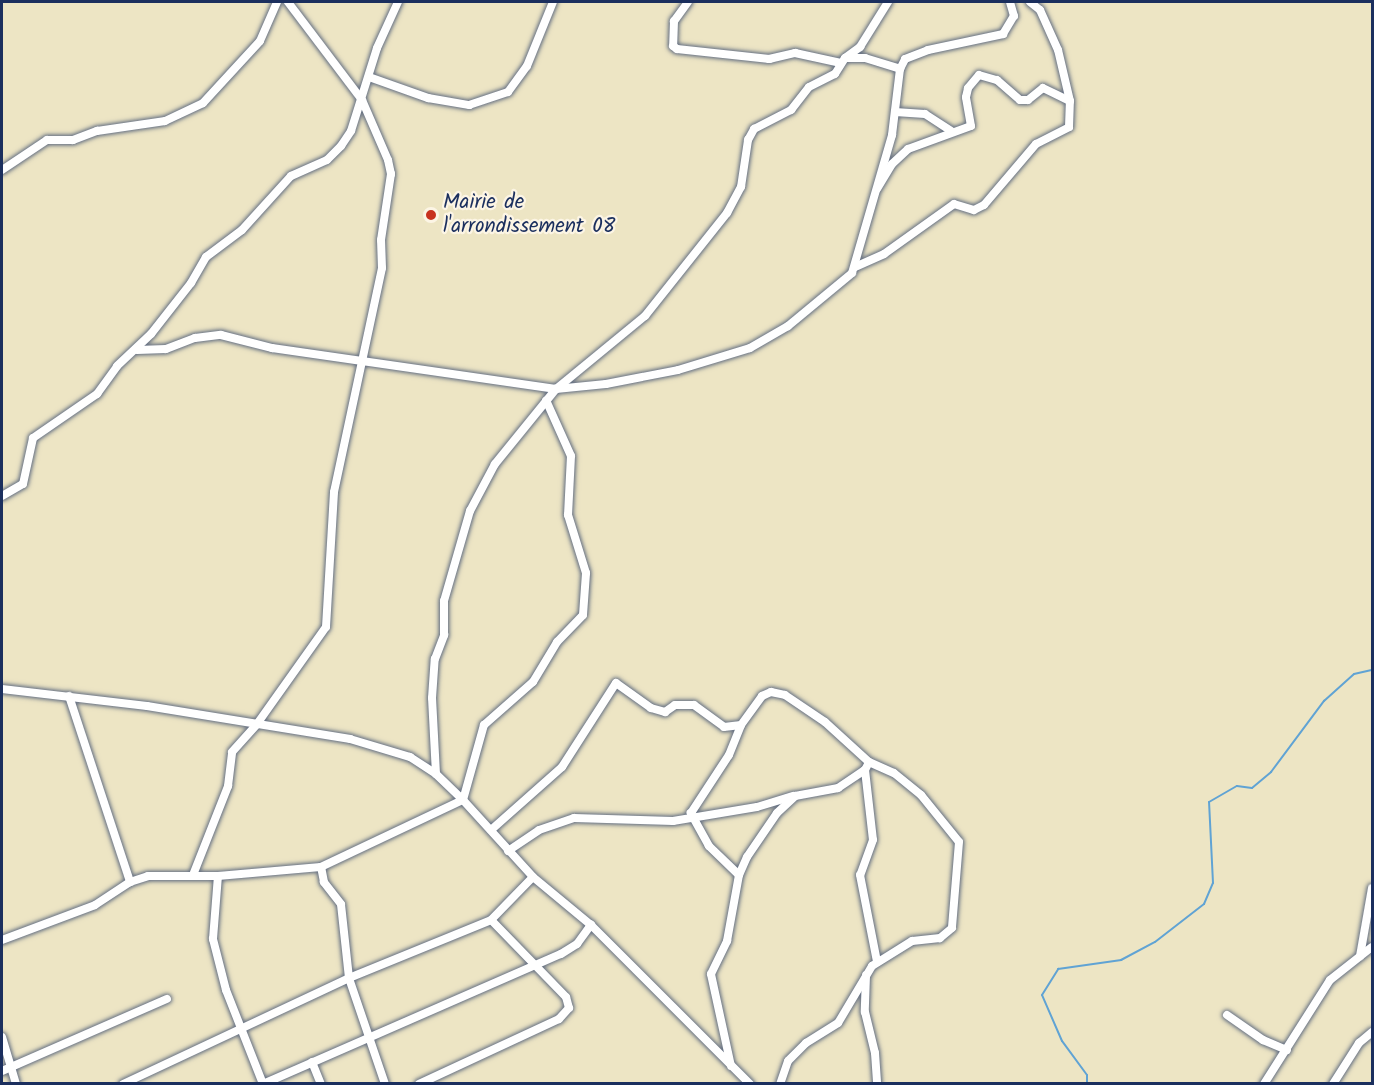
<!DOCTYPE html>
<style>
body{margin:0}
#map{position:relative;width:1374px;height:1085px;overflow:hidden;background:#ede5c4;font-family:Kalam,sans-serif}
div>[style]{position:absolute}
.stream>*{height:2px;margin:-1px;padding:0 1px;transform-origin:1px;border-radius:1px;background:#60a3d4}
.roads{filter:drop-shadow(0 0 2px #646f82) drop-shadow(0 0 2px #646f82)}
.minor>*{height:8px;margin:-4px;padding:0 4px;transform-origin:4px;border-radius:4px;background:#fff}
.dots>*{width:16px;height:16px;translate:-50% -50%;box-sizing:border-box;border:3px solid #fcf5e5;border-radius:50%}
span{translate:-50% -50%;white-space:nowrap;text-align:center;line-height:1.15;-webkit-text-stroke:4.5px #fcf5e5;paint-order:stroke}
.poi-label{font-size:21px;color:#1b2f5e}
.left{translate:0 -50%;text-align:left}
.frame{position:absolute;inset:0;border:3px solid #1b2f5e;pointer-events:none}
</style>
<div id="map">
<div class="stream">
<div style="left:1087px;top:1084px;width:9px;rotate:-90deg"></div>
<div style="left:1087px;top:1075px;width:42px;rotate:-126.3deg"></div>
<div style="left:1062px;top:1041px;width:50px;rotate:-113.5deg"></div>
<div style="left:1042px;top:995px;width:31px;rotate:-58deg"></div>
<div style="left:1058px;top:969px;width:64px;rotate:-8.1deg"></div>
<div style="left:1121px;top:960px;width:38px;rotate:-28deg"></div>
<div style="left:1155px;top:942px;width:62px;rotate:-37.8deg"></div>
<div style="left:1204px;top:904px;width:23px;rotate:-67deg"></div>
<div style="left:1213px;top:883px;width:81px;rotate:-92.8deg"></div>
<div style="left:1209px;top:802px;width:32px;rotate:-30deg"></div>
<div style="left:1237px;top:786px;width:15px;rotate:8deg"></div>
<div style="left:1252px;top:788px;width:25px;rotate:-40deg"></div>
<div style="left:1271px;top:772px;width:89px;rotate:-53.3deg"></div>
<div style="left:1324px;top:701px;width:40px;rotate:-42deg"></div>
<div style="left:1354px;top:674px;width:18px;rotate:-13deg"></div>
</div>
<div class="roads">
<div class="minor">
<div style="left:688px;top:2px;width:24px;rotate:126deg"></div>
<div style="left:674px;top:21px;width:25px;rotate:92deg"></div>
<div style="left:673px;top:46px;width:5px;rotate:37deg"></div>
<div style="left:677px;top:49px;width:93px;rotate:6.2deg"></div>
<div style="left:769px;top:59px;width:27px;rotate:-13deg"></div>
<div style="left:795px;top:53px;width:47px;rotate:12.3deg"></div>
<div style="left:846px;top:58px;width:19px"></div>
<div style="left:865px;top:58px;width:37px;rotate:17deg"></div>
<div style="left:369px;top:77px;width:63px;rotate:19.6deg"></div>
<div style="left:428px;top:98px;width:42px;rotate:9.7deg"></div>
<div style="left:469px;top:105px;width:41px;rotate:-18.4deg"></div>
<div style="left:508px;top:92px;width:32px;rotate:-54deg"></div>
<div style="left:527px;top:66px;width:69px;rotate:-67.9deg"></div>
<div style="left:895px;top:112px;width:30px;rotate:4deg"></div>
<div style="left:925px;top:114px;width:31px;rotate:33deg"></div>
<div style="left:2px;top:170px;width:54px;rotate:-33.7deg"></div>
<div style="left:47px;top:140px;width:26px"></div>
<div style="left:73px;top:140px;width:26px;rotate:-21deg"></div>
<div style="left:97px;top:131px;width:69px;rotate:-8.4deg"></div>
<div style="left:165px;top:121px;width:42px;rotate:-25.3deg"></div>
<div style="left:203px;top:103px;width:84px;rotate:-47.4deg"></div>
<div style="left:260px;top:41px;width:43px;rotate:-66.4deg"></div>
<div style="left:877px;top:189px;width:29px;rotate:-59deg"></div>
<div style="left:892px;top:164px;width:22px;rotate:-43deg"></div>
<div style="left:908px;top:149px;width:67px;rotate:-20.1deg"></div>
<div style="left:971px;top:126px;width:29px;rotate:-100deg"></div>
<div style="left:966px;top:97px;width:9px;rotate:-77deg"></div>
<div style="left:968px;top:88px;width:17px;rotate:-50deg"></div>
<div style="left:979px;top:75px;width:19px;rotate:16deg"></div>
<div style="left:997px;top:80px;width:30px;rotate:41deg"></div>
<div style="left:1020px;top:100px;width:8px"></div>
<div style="left:1028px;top:100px;width:19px;rotate:-39deg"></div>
<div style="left:1043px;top:88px;width:30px;rotate:26deg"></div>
<div style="left:855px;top:267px;width:32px;rotate:-24deg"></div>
<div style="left:884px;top:254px;width:86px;rotate:-35.5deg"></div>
<div style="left:954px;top:204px;width:21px;rotate:17deg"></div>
<div style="left:974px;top:210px;width:11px;rotate:-27deg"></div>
<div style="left:984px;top:205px;width:80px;rotate:-49.6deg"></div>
<div style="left:1036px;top:144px;width:37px;rotate:-27deg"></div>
<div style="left:1069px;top:127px;width:26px;rotate:-88deg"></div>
<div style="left:1070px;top:101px;width:52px;rotate:-103.2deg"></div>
<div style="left:1058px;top:50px;width:44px;rotate:-114.2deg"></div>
<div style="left:1040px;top:10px;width:13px;rotate:-141deg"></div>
<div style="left:137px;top:350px;width:29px;rotate:-2deg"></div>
<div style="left:166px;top:349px;width:31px;rotate:-21deg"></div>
<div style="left:195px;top:338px;width:26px;rotate:-7deg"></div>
<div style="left:221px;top:335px;width:53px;rotate:14.3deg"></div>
<div style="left:272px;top:348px;width:287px;rotate:8.2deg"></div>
<div style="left:556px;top:389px;width:50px;rotate:-5.7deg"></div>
<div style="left:606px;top:384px;width:73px;rotate:-11deg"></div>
<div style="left:678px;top:370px;width:75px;rotate:-17deg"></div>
<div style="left:750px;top:348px;width:44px;rotate:-30.1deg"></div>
<div style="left:788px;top:326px;width:83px;rotate:-39.6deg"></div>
<div style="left:852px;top:273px;width:144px;rotate:-73.8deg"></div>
<div style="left:892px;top:135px;width:66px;rotate:-83.1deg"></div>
<div style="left:900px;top:69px;width:11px;rotate:-63deg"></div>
<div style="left:905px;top:59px;width:25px;rotate:-21deg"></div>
<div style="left:928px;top:50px;width:77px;rotate:-12deg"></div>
<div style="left:1003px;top:34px;width:21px;rotate:-59deg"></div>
<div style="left:1014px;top:16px;width:15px;rotate:-106deg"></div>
<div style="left:2px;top:496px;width:24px;rotate:-30deg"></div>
<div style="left:23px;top:484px;width:47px;rotate:-77.7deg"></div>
<div style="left:33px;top:438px;width:78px;rotate:-34.5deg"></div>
<div style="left:97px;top:394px;width:34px;rotate:-54deg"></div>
<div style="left:117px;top:366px;width:47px;rotate:-43.3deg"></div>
<div style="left:151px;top:334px;width:65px;rotate:-51.9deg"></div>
<div style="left:191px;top:283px;width:30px;rotate:-60deg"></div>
<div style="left:206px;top:257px;width:45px;rotate:-36.9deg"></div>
<div style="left:242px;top:230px;width:73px;rotate:-47.8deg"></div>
<div style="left:291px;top:176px;width:39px;rotate:-24deg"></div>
<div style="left:327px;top:160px;width:20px;rotate:-45deg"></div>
<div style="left:341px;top:146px;width:18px;rotate:-56deg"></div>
<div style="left:351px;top:131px;width:87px;rotate:-72.6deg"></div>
<div style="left:377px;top:48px;width:51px;rotate:-65.5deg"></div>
<div style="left:2px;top:689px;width:146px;rotate:6.7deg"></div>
<div style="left:147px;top:706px;width:206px;rotate:9.2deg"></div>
<div style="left:350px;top:739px;width:63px;rotate:16.7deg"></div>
<div style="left:410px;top:757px;width:31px;rotate:33deg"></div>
<div style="left:436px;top:774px;width:37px;rotate:44deg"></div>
<div style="left:463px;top:800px;width:104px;rotate:47.7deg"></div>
<div style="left:533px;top:877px;width:75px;rotate:39.6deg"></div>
<div style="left:591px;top:925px;width:225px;rotate:45deg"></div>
<div style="left:69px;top:696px;width:196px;rotate:71.8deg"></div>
<div style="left:865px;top:770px;width:70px;rotate:83.5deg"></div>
<div style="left:873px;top:840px;width:37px;rotate:110deg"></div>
<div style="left:860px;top:875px;width:89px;rotate:78.9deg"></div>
<div style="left:436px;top:774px;width:76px;rotate:-93deg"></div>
<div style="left:432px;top:698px;width:39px;rotate:-86deg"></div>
<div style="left:435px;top:659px;width:26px;rotate:-69deg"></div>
<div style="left:444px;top:635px;width:34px;rotate:-90deg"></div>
<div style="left:444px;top:601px;width:94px;rotate:-73.9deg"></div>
<div style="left:470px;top:511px;width:53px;rotate:-62deg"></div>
<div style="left:495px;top:464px;width:97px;rotate:-50.9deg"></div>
<div style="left:556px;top:389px;width:115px;rotate:-39.4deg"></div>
<div style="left:645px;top:316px;width:132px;rotate:-51.5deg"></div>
<div style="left:727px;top:213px;width:30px;rotate:-62deg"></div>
<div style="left:741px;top:187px;width:48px;rotate:-81.5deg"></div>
<div style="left:748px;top:140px;width:13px;rotate:-61deg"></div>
<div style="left:754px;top:129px;width:42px;rotate:-27.2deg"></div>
<div style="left:791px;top:110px;width:29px;rotate:-52deg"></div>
<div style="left:809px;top:87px;width:29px;rotate:-27deg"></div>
<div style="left:835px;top:74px;width:19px;rotate:-58deg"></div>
<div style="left:845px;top:58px;width:19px;rotate:-36deg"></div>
<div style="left:860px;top:47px;width:53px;rotate:-58.1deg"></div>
<div style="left:491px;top:830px;width:95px;rotate:-41.6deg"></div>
<div style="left:562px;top:767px;width:100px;rotate:-57.3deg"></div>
<div style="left:616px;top:683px;width:43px;rotate:35.5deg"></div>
<div style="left:651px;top:708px;width:15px;rotate:16deg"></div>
<div style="left:665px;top:712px;width:12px;rotate:-35deg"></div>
<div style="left:675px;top:705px;width:19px"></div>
<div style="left:694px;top:705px;width:37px;rotate:36deg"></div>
<div style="left:724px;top:727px;width:17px;rotate:-7deg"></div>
<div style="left:508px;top:851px;width:37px;rotate:-34deg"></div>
<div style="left:539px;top:830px;width:37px;rotate:-19deg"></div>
<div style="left:574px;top:818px;width:99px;rotate:1.7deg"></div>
<div style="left:673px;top:821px;width:85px;rotate:-9.5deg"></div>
<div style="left:757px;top:807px;width:38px;rotate:-17deg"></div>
<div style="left:193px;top:875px;width:96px;rotate:-68.5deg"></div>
<div style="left:228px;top:786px;width:34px;rotate:-83deg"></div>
<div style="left:232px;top:752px;width:38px;rotate:-48deg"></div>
<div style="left:257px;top:724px;width:119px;rotate:-54.6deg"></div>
<div style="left:326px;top:627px;width:135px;rotate:-86.6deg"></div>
<div style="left:334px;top:492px;width:229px;rotate:-77.9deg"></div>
<div style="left:382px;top:268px;width:28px;rotate:-92deg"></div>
<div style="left:381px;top:240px;width:67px;rotate:-81.4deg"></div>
<div style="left:391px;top:174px;width:14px;rotate:-102deg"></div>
<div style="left:388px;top:160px;width:65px;rotate:-113.4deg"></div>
<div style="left:362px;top:100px;width:123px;rotate:-127.1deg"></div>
<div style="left:739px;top:875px;width:42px;rotate:-136deg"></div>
<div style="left:709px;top:846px;width:38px;rotate:-119deg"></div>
<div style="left:691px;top:813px;width:69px;rotate:-56.8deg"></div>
<div style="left:729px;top:755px;width:32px;rotate:-68deg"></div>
<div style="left:741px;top:725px;width:36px;rotate:-54deg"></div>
<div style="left:762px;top:696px;width:10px;rotate:-24deg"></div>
<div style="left:771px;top:692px;width:14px;rotate:12deg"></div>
<div style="left:785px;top:695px;width:48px;rotate:34deg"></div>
<div style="left:825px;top:722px;width:59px;rotate:42.3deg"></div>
<div style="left:869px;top:762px;width:27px;rotate:24deg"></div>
<div style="left:894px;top:773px;width:35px;rotate:39deg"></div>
<div style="left:921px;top:795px;width:60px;rotate:51deg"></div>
<div style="left:959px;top:842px;width:86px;rotate:94.7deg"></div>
<div style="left:952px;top:928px;width:16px;rotate:140deg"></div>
<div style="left:940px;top:938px;width:28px;rotate:174deg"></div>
<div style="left:912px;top:941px;width:47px;rotate:148deg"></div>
<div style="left:872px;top:966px;width:66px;rotate:120.8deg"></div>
<div style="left:838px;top:1023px;width:38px;rotate:148deg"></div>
<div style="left:806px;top:1043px;width:25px;rotate:135deg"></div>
<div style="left:788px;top:1061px;width:24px;rotate:109deg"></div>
<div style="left:2px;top:940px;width:99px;rotate:-20.6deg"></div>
<div style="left:95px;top:905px;width:42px;rotate:-33.3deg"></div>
<div style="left:130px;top:882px;width:19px;rotate:-18deg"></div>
<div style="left:148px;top:876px;width:70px"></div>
<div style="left:1360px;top:956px;width:69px;rotate:-80deg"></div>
<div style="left:866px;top:975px;width:37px;rotate:92deg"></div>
<div style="left:865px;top:1012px;width:42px;rotate:76.3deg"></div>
<div style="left:875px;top:1053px;width:31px;rotate:86deg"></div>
<div style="left:1227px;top:1015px;width:44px;rotate:34.8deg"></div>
<div style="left:1263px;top:1040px;width:26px;rotate:23deg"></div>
<div style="left:2px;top:1037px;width:49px;rotate:73.4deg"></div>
<div style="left:312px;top:1062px;width:24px;rotate:68deg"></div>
<div style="left:731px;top:1066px;width:94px;rotate:-102.3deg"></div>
<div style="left:711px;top:974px;width:37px;rotate:-64deg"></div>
<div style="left:727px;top:941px;width:67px;rotate:-79.7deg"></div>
<div style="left:739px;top:875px;width:20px;rotate:-66deg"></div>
<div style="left:747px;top:857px;width:53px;rotate:-55.7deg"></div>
<div style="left:777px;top:813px;width:25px;rotate:-43deg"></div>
<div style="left:795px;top:796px;width:44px;rotate:-10.5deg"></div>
<div style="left:838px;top:788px;width:32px;rotate:-34deg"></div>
<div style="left:865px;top:770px;width:9px;rotate:-63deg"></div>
<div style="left:2px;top:1071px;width:180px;rotate:-23.6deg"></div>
<div style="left:123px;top:1084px;width:250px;rotate:-25.1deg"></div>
<div style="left:349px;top:978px;width:153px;rotate:-22.2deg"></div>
<div style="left:491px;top:920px;width:60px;rotate:-45.7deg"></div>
<div style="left:263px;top:1084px;width:325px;rotate:-23.6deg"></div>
<div style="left:561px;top:954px;width:19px;rotate:-32deg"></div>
<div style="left:577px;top:944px;width:24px;rotate:-54deg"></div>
<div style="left:263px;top:1084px;width:101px;rotate:-111.5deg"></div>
<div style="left:226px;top:990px;width:53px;rotate:-104.3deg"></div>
<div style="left:213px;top:939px;width:63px;rotate:-85.5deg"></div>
<div style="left:218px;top:876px;width:103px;rotate:-5deg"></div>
<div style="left:385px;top:1084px;width:112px;rotate:-108.8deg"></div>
<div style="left:349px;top:978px;width:74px;rotate:-96.2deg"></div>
<div style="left:341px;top:904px;width:28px;rotate:-128deg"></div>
<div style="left:324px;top:882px;width:15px;rotate:-101deg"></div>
<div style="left:321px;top:867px;width:157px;rotate:-25.3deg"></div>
<div style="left:463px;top:800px;width:78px;rotate:-74.4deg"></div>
<div style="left:484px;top:725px;width:65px;rotate:-41.3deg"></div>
<div style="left:533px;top:682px;width:47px;rotate:-59deg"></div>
<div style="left:557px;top:642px;width:37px;rotate:-46deg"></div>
<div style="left:583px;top:615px;width:42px;rotate:-85.9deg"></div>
<div style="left:586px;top:573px;width:61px;rotate:-107.2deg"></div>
<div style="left:568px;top:515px;width:59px;rotate:-87.1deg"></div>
<div style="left:571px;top:456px;width:61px;rotate:-114.1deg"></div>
<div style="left:419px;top:1084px;width:154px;rotate:-24.9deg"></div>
<div style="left:559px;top:1019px;width:15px;rotate:-48deg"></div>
<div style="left:569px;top:1008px;width:11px;rotate:-105deg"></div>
<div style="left:566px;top:997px;width:107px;rotate:-134.2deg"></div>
<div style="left:1264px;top:1084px;width:123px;rotate:-57.6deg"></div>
<div style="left:1330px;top:980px;width:53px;rotate:-38.2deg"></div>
<div style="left:1333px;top:1084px;width:49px;rotate:-57.6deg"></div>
<div style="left:1359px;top:1043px;width:17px;rotate:-40deg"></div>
</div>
</div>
<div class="dots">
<div style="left:431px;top:215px;background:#c8321e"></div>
</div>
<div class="poi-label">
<span class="left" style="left:443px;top:215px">Mairie de<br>l'arrondissement 08</span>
</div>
<div class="frame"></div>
</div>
